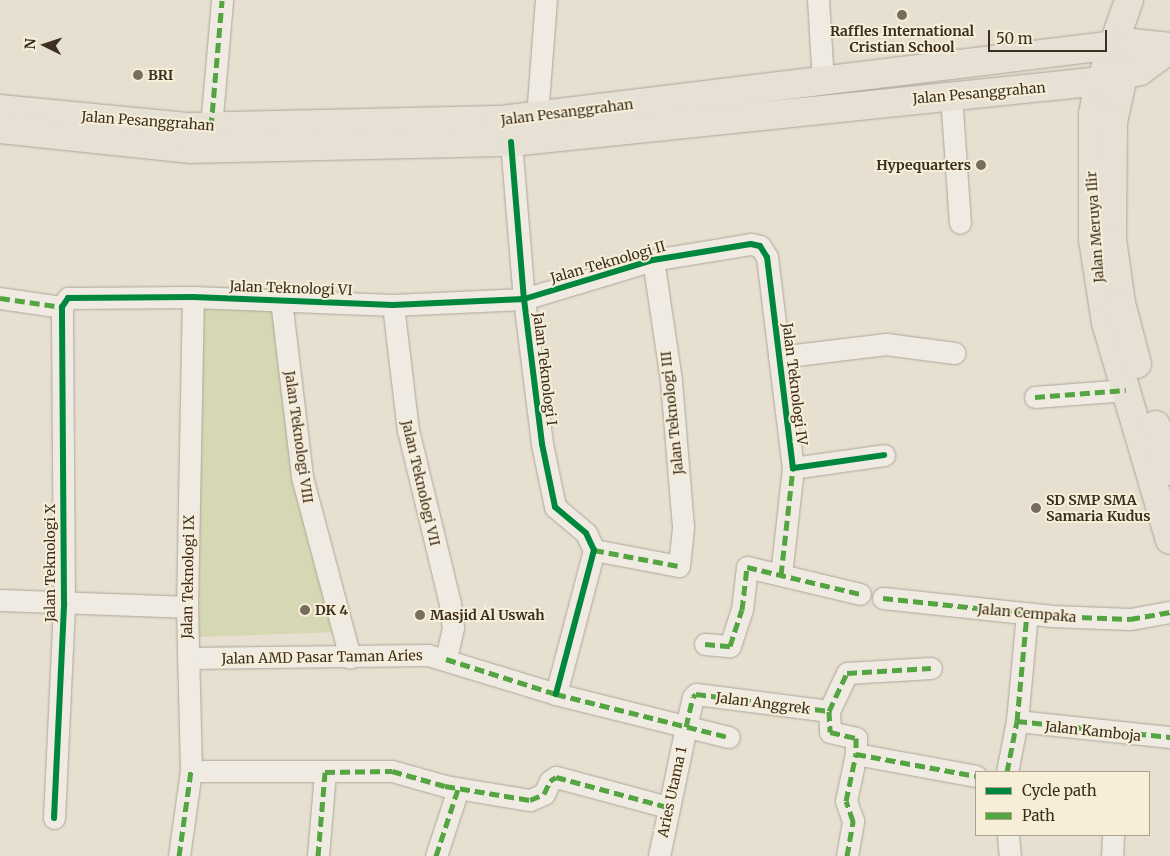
<!DOCTYPE html>
<style>
body{margin:0}
#map{position:relative;width:1170px;height:856px;overflow:hidden;background:#e7e0d1;font-family:Merriweather,serif}
div>[style]{position:absolute}
.green>*{inset:0;background:#d6d7b3}
.roads{filter:drop-shadow(0 0 1px #ada599) drop-shadow(0 0 1px #ada599)}
.minor>*{height:21px;margin:-10.5px;padding:0 10.5px;transform-origin:10.5px;border-radius:10.5px;background:#efebe3}
.major>*{height:28px;margin:-14px;padding:0 14px;transform-origin:14px;border-radius:14px;background:#e6e1d4}
.quiet>*{height:5px;margin-top:-2.5px;transform-origin:0;background:repeating-linear-gradient(90deg,#54a441 0 10px,transparent 0 15px)}
.cycleway>*{height:6px;margin:-3px;padding:0 3px;transform-origin:3px;border-radius:3px;background:#00873e}
.dots>*{width:14px;height:14px;translate:-50% -50%;box-sizing:border-box;border:2px solid #f7eed8;border-radius:50%}
span{translate:-50% -50%;white-space:nowrap;text-align:center;line-height:1.15;-webkit-text-stroke:4px #f7eed8;paint-order:stroke}
.poi-label{font-size:14px;color:#3d2e20;font-weight:700}
.left{translate:0 -50%;text-align:left}
.right{translate:-100% -50%;text-align:right}
.street-label{font-size:14px;color:#3d2e20}
.legend{position:absolute;left:975px;top:771px;width:175px;height:65px;box-sizing:border-box;background:#f7eed8;border:1px solid #ada18e;margin:0;padding:6px 9px;list-style:none;font-size:15px;color:#3d2e20}
.legend li{display:flex;align-items:center;gap:10px;height:25px}
.legend b{width:25px;border:1px solid #ada18e}
.north{position:absolute;left:20px;top:20px;width:50px;height:50px;-webkit-text-stroke:4px #f7eed8;paint-order:stroke;rotate:274deg;font-size:14px;font-weight:700;line-height:20px;text-align:center;color:#3d2e20}
.north::after{content:'';display:block;margin:auto;width:18px;height:22px;background:#3d2e20;clip-path:polygon(50% 0,100% 100%,50% 72%,0 100%)}
.scale{position:absolute;left:988px;top:30px;width:119px;height:22px;box-sizing:border-box;border:2px solid #3d2e20;border-top:0;padding-left:6px;font-size:15px;line-height:18px;white-space:nowrap;color:#3d2e20;-webkit-text-stroke:4px #f7eed8;paint-order:stroke}
</style>
<div id="map">
<div class="green">
<div style="clip-path:polygon(201px 287px,279px 288px,297px 467px,337px 632px,199px 637px)"></div>
</div>
<div class="roads">
<div class="minor">
<div style="left:818px;top:0;width:81px;rotate:86.5deg"></div>
<div style="left:951px;top:95px;width:128px;rotate:86deg"></div>
<div style="left:537px;top:116px;width:116px;rotate:-85.6deg"></div>
<div style="left:211px;top:127px;width:127px;rotate:-85deg"></div>
<div style="left:511px;top:142px;width:158px;rotate:85.3deg"></div>
<div style="left:524px;top:299px;width:146px;rotate:82.9deg"></div>
<div style="left:542px;top:444px;width:64px;rotate:78.3deg"></div>
<div style="left:555px;top:507px;width:40px;rotate:40deg"></div>
<div style="left:586px;top:533px;width:19px;rotate:65deg"></div>
<div style="left:594px;top:550px;width:149px;rotate:104.8deg"></div>
<div style="left:0;top:298px;width:63px;rotate:8.3deg"></div>
<div style="left:281px;top:300px;width:178px;rotate:83.2deg"></div>
<div style="left:302px;top:477px;width:187px;rotate:75.1deg"></div>
<div style="left:393px;top:305px;width:126px;rotate:83.2deg"></div>
<div style="left:408px;top:430px;width:179px;rotate:76.4deg"></div>
<div style="left:450px;top:604px;width:24px;rotate:83deg"></div>
<div style="left:453px;top:628px;width:32px;rotate:103deg"></div>
<div style="left:779px;top:357px;width:108px;rotate:-6.9deg"></div>
<div style="left:886px;top:344px;width:69px;rotate:7.5deg"></div>
<div style="left:1035px;top:397px;width:91px;rotate:-4.4deg"></div>
<div style="left:594px;top:550px;width:86px;rotate:10.7deg"></div>
<div style="left:679px;top:566px;width:39px;rotate:-84deg"></div>
<div style="left:683px;top:527px;width:147px;rotate:-94.7deg"></div>
<div style="left:671px;top:380px;width:121px;rotate:-98.5deg"></div>
<div style="left:781px;top:575px;width:108px;rotate:-83.6deg"></div>
<div style="left:883px;top:598px;width:170px;rotate:6.1deg"></div>
<div style="left:1052px;top:616px;width:78px;rotate:2.2deg"></div>
<div style="left:1130px;top:619px;width:41px;rotate:-9.9deg"></div>
<div style="left:0;top:600px;width:187px;rotate:2.1deg"></div>
<div style="left:705px;top:644px;width:25px;rotate:5deg"></div>
<div style="left:730px;top:646px;width:38px;rotate:-72deg"></div>
<div style="left:742px;top:610px;width:43px;rotate:-83.4deg"></div>
<div style="left:747px;top:567px;width:116px;rotate:13.4deg"></div>
<div style="left:188px;top:658px;width:240px;rotate:-0.7deg"></div>
<div style="left:428px;top:655px;width:134px;rotate:16.9deg"></div>
<div style="left:556px;top:694px;width:178px;rotate:14deg"></div>
<div style="left:829px;top:711px;width:42px;rotate:-64.7deg"></div>
<div style="left:847px;top:673px;width:84px;rotate:-3.4deg"></div>
<div style="left:1017px;top:721px;width:154px;rotate:6deg"></div>
<div style="left:191px;top:771px;width:201px"></div>
<div style="left:392px;top:771px;width:55px;rotate:15.8deg"></div>
<div style="left:445px;top:786px;width:86px;rotate:9.4deg"></div>
<div style="left:530px;top:800px;width:15px;rotate:-23deg"></div>
<div style="left:544px;top:794px;width:14px;rotate:-65deg"></div>
<div style="left:550px;top:781px;width:7px;rotate:-34deg"></div>
<div style="left:556px;top:777px;width:115px;rotate:15.1deg"></div>
<div style="left:1007px;top:772px;width:52px;rotate:-78.9deg"></div>
<div style="left:1017px;top:721px;width:108px;rotate:-84.7deg"></div>
<div style="left:54px;top:818px;width:216px;rotate:-87.3deg"></div>
<div style="left:64px;top:602px;width:295px;rotate:-90.4deg"></div>
<div style="left:62px;top:307px;width:11px;rotate:-56deg"></div>
<div style="left:68px;top:298px;width:125px;rotate:-0.5deg"></div>
<div style="left:193px;top:297px;width:200px;rotate:2.3deg"></div>
<div style="left:393px;top:305px;width:131px;rotate:-2.6deg"></div>
<div style="left:524px;top:299px;width:135px;rotate:-16.8deg"></div>
<div style="left:653px;top:260px;width:99px;rotate:-9.3deg"></div>
<div style="left:751px;top:244px;width:9px;rotate:13deg"></div>
<div style="left:760px;top:246px;width:13px;rotate:58deg"></div>
<div style="left:767px;top:257px;width:213px;rotate:83deg"></div>
<div style="left:793px;top:468px;width:92px;rotate:-8.1deg"></div>
<div style="left:1008px;top:835px;width:21px;rotate:85deg"></div>
<div style="left:179px;top:856px;width:86px;rotate:-82deg"></div>
<div style="left:191px;top:771px;width:164px;rotate:-91.4deg"></div>
<div style="left:187px;top:607px;width:310px;rotate:-88.9deg"></div>
<div style="left:318px;top:856px;width:84px;rotate:-85.2deg"></div>
<div style="left:436px;top:856px;width:71px;rotate:-71.8deg"></div>
<div style="left:659px;top:856px;width:132px;rotate:-78.2deg"></div>
<div style="left:686px;top:727px;width:31px;rotate:-77deg"></div>
<div style="left:693px;top:697px;width:4px;rotate:-45deg"></div>
<div style="left:696px;top:694px;width:134px;rotate:7.3deg"></div>
<div style="left:829px;top:711px;width:21px;rotate:87deg"></div>
<div style="left:830px;top:732px;width:27px;rotate:13deg"></div>
<div style="left:856px;top:738px;width:16px;rotate:90deg"></div>
<div style="left:856px;top:754px;width:122px;rotate:10.4deg"></div>
<div style="left:847px;top:856px;width:36px;rotate:-80deg"></div>
<div style="left:853px;top:821px;width:21px;rotate:-109deg"></div>
<div style="left:846px;top:801px;width:48px;rotate:-78deg"></div>
<div style="left:1112px;top:856px;width:21px;rotate:-87deg"></div>
</div>
<div class="major">
<div style="left:1129px;top:0;width:97px;rotate:109.2deg"></div>
<div style="left:1097px;top:92px;width:22px;rotate:100deg"></div>
<div style="left:1093px;top:114px;width:125px;rotate:90deg"></div>
<div style="left:1093px;top:239px;width:85px;rotate:81.2deg"></div>
<div style="left:1106px;top:323px;width:226px;rotate:73.6deg"></div>
<div style="left:1126px;top:62px;width:61px;rotate:102.2deg"></div>
<div style="left:1113px;top:122px;width:117px;rotate:90.5deg"></div>
<div style="left:1112px;top:239px;width:65px;rotate:82deg"></div>
<div style="left:1121px;top:303px;width:63px;rotate:75.3deg"></div>
<div style="left:0;top:109px;width:188px;rotate:5.5deg"></div>
<div style="left:187px;top:127px;width:314px;rotate:-1.3deg"></div>
<div style="left:501px;top:120px;width:636px;rotate:-6.96deg"></div>
<div style="left:1132px;top:43px;width:38px;rotate:6deg"></div>
<div style="left:0;top:129px;width:192px;rotate:6deg"></div>
<div style="left:191px;top:149px;width:320px;rotate:-1.3deg"></div>
<div style="left:511px;top:142px;width:593px;rotate:-5.9deg"></div>
<div style="left:1101px;top:81px;width:40px;rotate:-14.4deg"></div>
<div style="left:1140px;top:71px;width:37px;rotate:-36deg"></div>
<div style="left:1156px;top:425px;width:48px;rotate:73.1deg"></div>
</div>
</div>
<div class="quiet">
<div style="left:211px;top:127px;width:127px;rotate:-85deg"></div>
<div style="left:0;top:298px;width:63px;rotate:8.3deg"></div>
<div style="left:1035px;top:397px;width:91px;rotate:-4.4deg"></div>
<div style="left:594px;top:550px;width:86px;rotate:10.7deg"></div>
<div style="left:781px;top:575px;width:108px;rotate:-83.6deg"></div>
<div style="left:883px;top:598px;width:170px;rotate:6.1deg"></div>
<div style="left:1052px;top:616px;width:78px;rotate:2.2deg"></div>
<div style="left:1130px;top:619px;width:41px;rotate:-9.9deg"></div>
<div style="left:705px;top:644px;width:25px;rotate:5deg"></div>
<div style="left:730px;top:646px;width:38px;rotate:-72deg"></div>
<div style="left:742px;top:610px;width:43px;rotate:-83.4deg"></div>
<div style="left:747px;top:567px;width:116px;rotate:13.4deg"></div>
<div style="left:446px;top:659px;width:115px;rotate:17.7deg"></div>
<div style="left:556px;top:694px;width:178px;rotate:14deg"></div>
<div style="left:829px;top:711px;width:42px;rotate:-64.7deg"></div>
<div style="left:847px;top:673px;width:84px;rotate:-3.4deg"></div>
<div style="left:1017px;top:721px;width:154px;rotate:6deg"></div>
<div style="left:686px;top:727px;width:31px;rotate:-77deg"></div>
<div style="left:693px;top:697px;width:4px;rotate:-45deg"></div>
<div style="left:696px;top:694px;width:134px;rotate:7.3deg"></div>
<div style="left:829px;top:711px;width:21px;rotate:87deg"></div>
<div style="left:830px;top:732px;width:27px;rotate:13deg"></div>
<div style="left:856px;top:738px;width:16px;rotate:90deg"></div>
<div style="left:856px;top:754px;width:122px;rotate:10.4deg"></div>
<div style="left:1007px;top:772px;width:52px;rotate:-78.9deg"></div>
<div style="left:1017px;top:721px;width:108px;rotate:-84.7deg"></div>
<div style="left:179px;top:856px;width:86px;rotate:-82deg"></div>
<div style="left:318px;top:856px;width:84px;rotate:-85.2deg"></div>
<div style="left:325px;top:772px;width:67px;rotate:-0.9deg"></div>
<div style="left:392px;top:771px;width:55px;rotate:15.8deg"></div>
<div style="left:445px;top:786px;width:86px;rotate:9.4deg"></div>
<div style="left:530px;top:800px;width:15px;rotate:-23deg"></div>
<div style="left:544px;top:794px;width:14px;rotate:-65deg"></div>
<div style="left:550px;top:781px;width:7px;rotate:-34deg"></div>
<div style="left:556px;top:777px;width:115px;rotate:15.1deg"></div>
<div style="left:436px;top:856px;width:71px;rotate:-71.8deg"></div>
<div style="left:847px;top:856px;width:36px;rotate:-80deg"></div>
<div style="left:853px;top:821px;width:21px;rotate:-109deg"></div>
<div style="left:846px;top:801px;width:48px;rotate:-78deg"></div>
</div>
<div class="cycleway">
<div style="left:511px;top:142px;width:158px;rotate:85.3deg"></div>
<div style="left:524px;top:299px;width:146px;rotate:82.9deg"></div>
<div style="left:542px;top:444px;width:64px;rotate:78.3deg"></div>
<div style="left:555px;top:507px;width:40px;rotate:40deg"></div>
<div style="left:586px;top:533px;width:19px;rotate:65deg"></div>
<div style="left:594px;top:550px;width:149px;rotate:104.8deg"></div>
<div style="left:54px;top:818px;width:216px;rotate:-87.3deg"></div>
<div style="left:64px;top:602px;width:295px;rotate:-90.4deg"></div>
<div style="left:62px;top:307px;width:11px;rotate:-56deg"></div>
<div style="left:68px;top:298px;width:125px;rotate:-0.5deg"></div>
<div style="left:193px;top:297px;width:200px;rotate:2.3deg"></div>
<div style="left:393px;top:305px;width:131px;rotate:-2.6deg"></div>
<div style="left:524px;top:299px;width:135px;rotate:-16.8deg"></div>
<div style="left:653px;top:260px;width:99px;rotate:-9.3deg"></div>
<div style="left:751px;top:244px;width:9px;rotate:13deg"></div>
<div style="left:760px;top:246px;width:13px;rotate:58deg"></div>
<div style="left:767px;top:257px;width:213px;rotate:83deg"></div>
<div style="left:793px;top:468px;width:92px;rotate:-8.1deg"></div>
</div>
<div class="dots">
<div style="left:902px;top:15px;background:#786c5e"></div>
<div style="left:138px;top:75px;background:#786c5e"></div>
<div style="left:981px;top:165px;background:#786c5e"></div>
<div style="left:1036px;top:508px;background:#786c5e"></div>
<div style="left:305px;top:610px;background:#786c5e"></div>
<div style="left:420px;top:615px;background:#786c5e"></div>
</div>
<div class="poi-label">
<span style="left:902px;top:39px">Raffles International<br>Cristian School</span>
<span class="left" style="left:148px;top:75px">BRI</span>
<span class="right" style="left:971px;top:165px">Hypequarters</span>
<span class="left" style="left:1046px;top:508px">SD SMP SMA<br>Samaria Kudus</span>
<span class="left" style="left:315px;top:610px">DK 4</span>
<span class="left" style="left:430px;top:615px">Masjid Al Uswah</span>
</div>
<div class="street-label">
<span style="left:979px;top:93px;rotate:-5deg">Jalan Pesanggrahan</span>
<span style="left:567px;top:112px;rotate:-7deg">Jalan Pesanggrahan</span>
<span style="left:148px;top:121px;rotate:4deg">Jalan Pesanggrahan</span>
<span style="left:1095px;top:227px;rotate:-94deg">Jalan Meruya Ilir</span>
<span style="left:608px;top:262px;rotate:-16deg">Jalan Teknologi II</span>
<span style="left:291px;top:288px;rotate:2deg">Jalan Teknologi VI</span>
<span style="left:545px;top:369px;rotate:83deg">Jalan Teknologi I</span>
<span style="left:795px;top:384px;rotate:83deg">Jalan Teknologi IV</span>
<span style="left:672px;top:413px;rotate:-96deg">Jalan Teknologi III</span>
<span style="left:299px;top:437px;rotate:82deg">Jalan Teknologi VIII</span>
<span style="left:421px;top:483px;rotate:77deg">Jalan Teknologi VII</span>
<span style="left:50px;top:563px;rotate:-90deg">Jalan Teknologi X</span>
<span style="left:188px;top:577px;rotate:-89deg">Jalan Teknologi IX</span>
<span style="left:1027px;top:613px;rotate:5deg">Jalan Cempaka</span>
<span style="left:322px;top:657px;rotate:-1deg">Jalan AMD Pasar Taman Aries</span>
<span style="left:763px;top:703px;rotate:7deg">Jalan Anggrek</span>
<span style="left:1093px;top:731px;rotate:6deg">Jalan Kamboja</span>
<span style="left:672px;top:792px;rotate:-78deg">Aries Utama 1</span>
</div>
<ul class="legend">
<li><b style="height:6px;background:#00873e"></b>Cycle path</li>
<li><b style="height:6px;background:#54a441"></b>Path</li>
</ul>
<div class="north">N</div>
<div class="scale">50 m</div>
</div>
